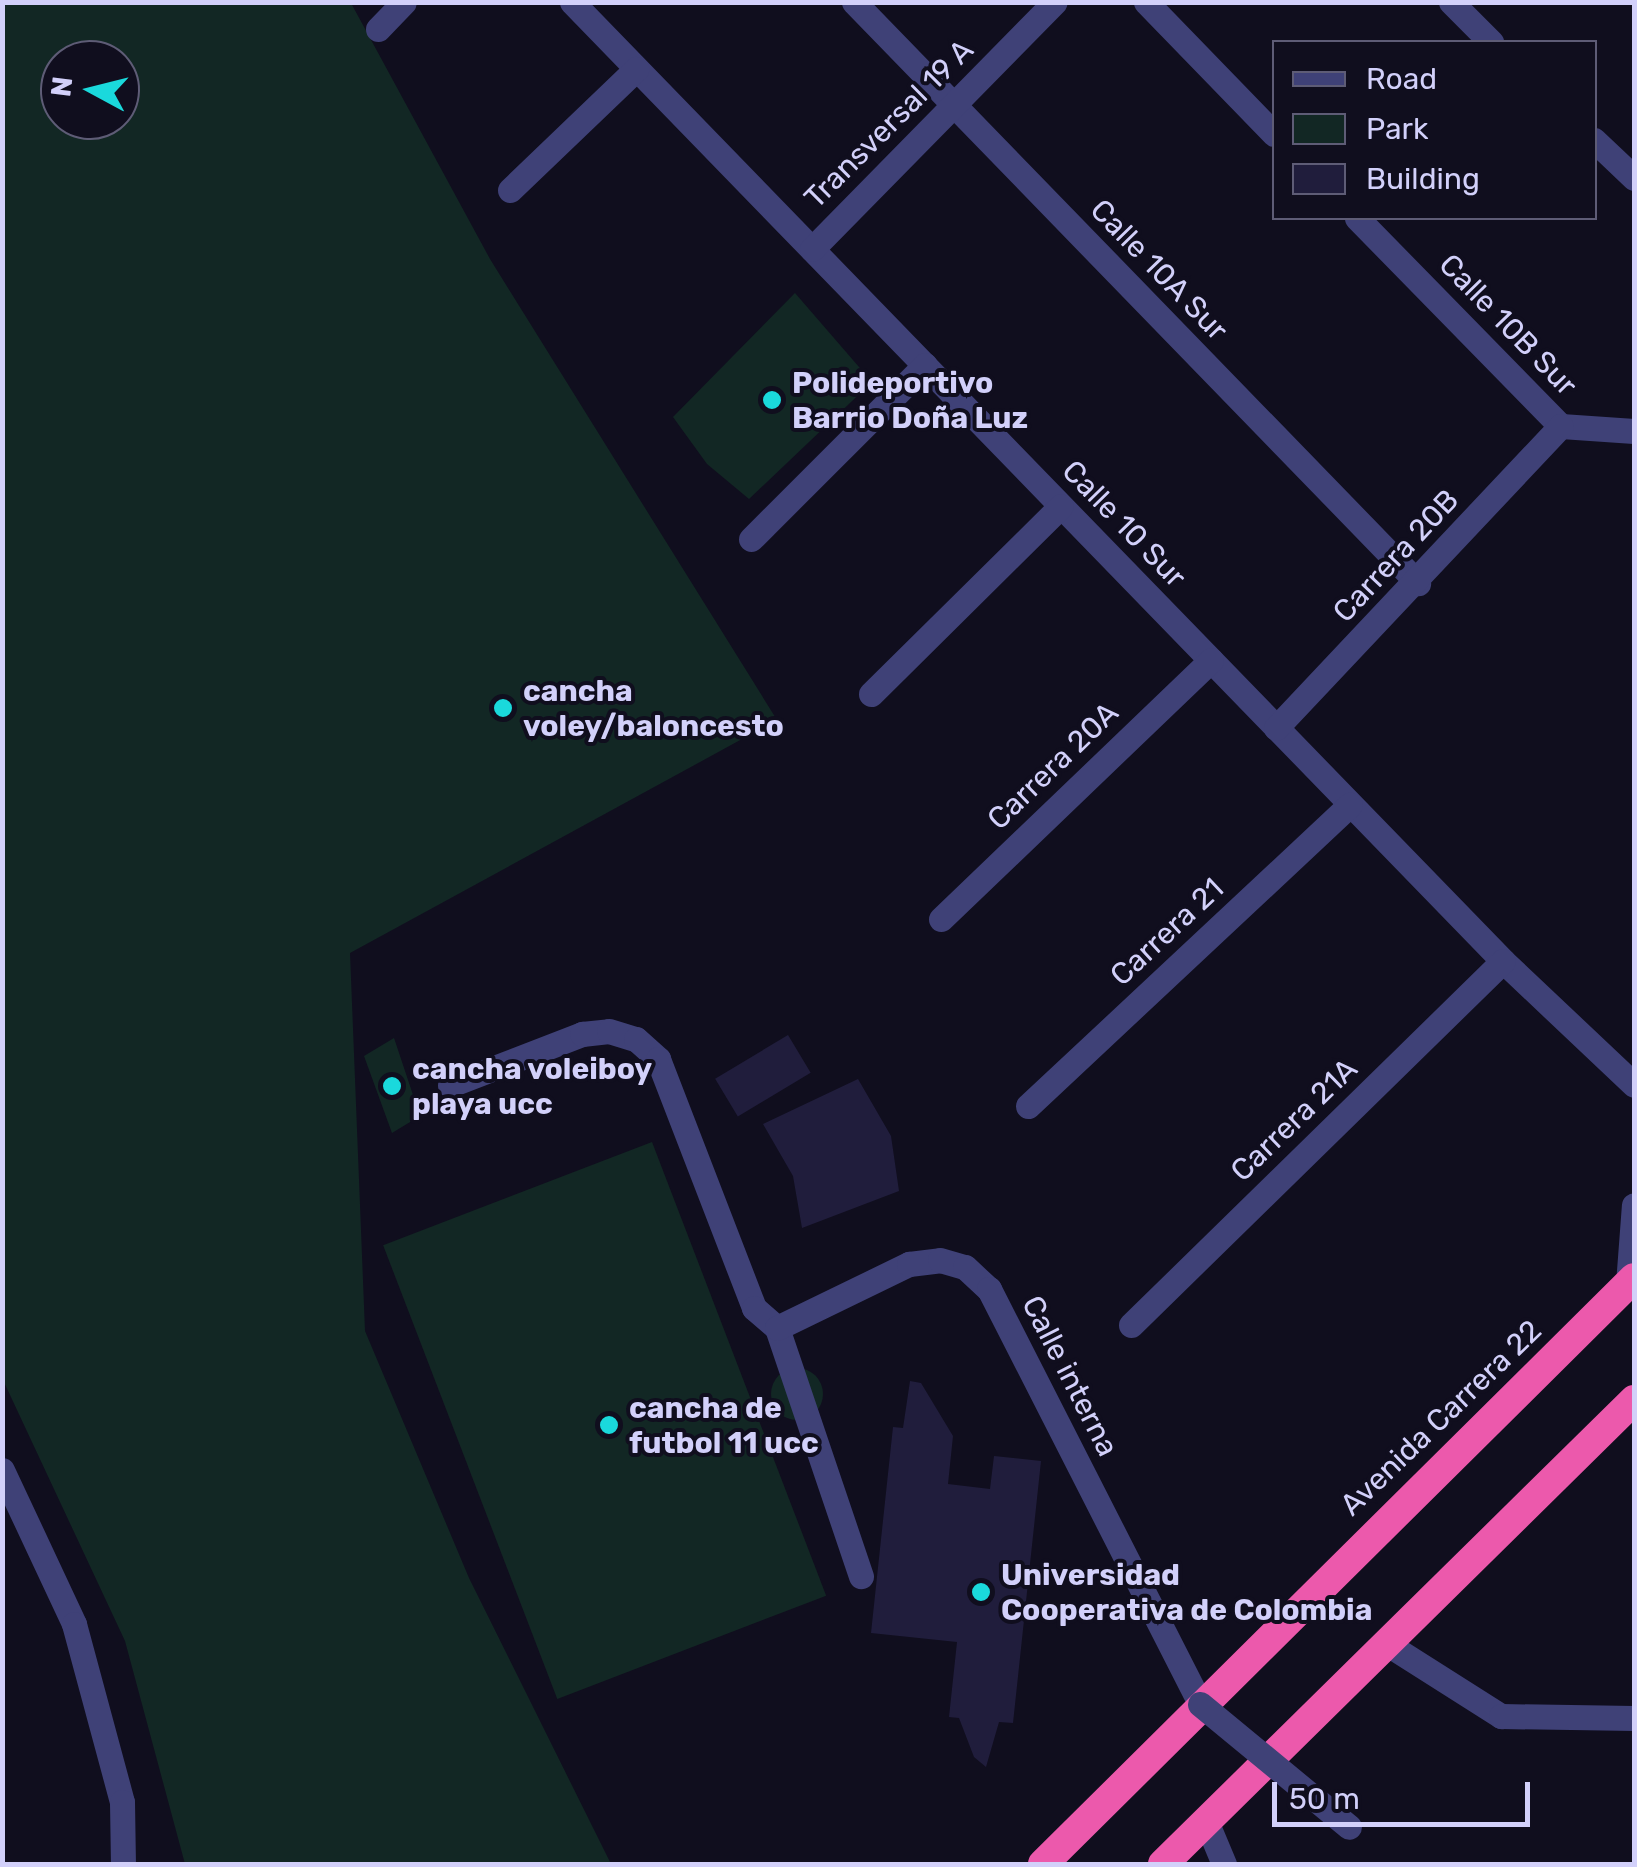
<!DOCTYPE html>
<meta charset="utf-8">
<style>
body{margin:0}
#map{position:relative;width:1637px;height:1867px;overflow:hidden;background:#100e1e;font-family:Rubik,sans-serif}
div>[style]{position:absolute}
.green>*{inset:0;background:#122724;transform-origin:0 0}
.round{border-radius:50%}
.building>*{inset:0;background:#201d3c;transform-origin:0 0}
.minor>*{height:25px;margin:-12.5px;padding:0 12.5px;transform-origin:12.5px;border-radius:12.5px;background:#3f4177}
.highway>*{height:30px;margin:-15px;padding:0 15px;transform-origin:15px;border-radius:15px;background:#ec59ac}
.minor-bridge>*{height:25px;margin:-12.5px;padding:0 12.5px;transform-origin:12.5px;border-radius:12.5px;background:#3f4177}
.dots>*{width:28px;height:28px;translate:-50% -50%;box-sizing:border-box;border:5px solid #100e1e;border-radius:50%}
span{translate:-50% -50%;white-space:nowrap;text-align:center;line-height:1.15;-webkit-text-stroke:8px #100e1e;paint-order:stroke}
.street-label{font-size:30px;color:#d2d0fa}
.poi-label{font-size:30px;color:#d2d0fa;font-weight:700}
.left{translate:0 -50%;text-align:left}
.frame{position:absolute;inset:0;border:5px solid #d2d0fa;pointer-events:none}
.legend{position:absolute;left:1272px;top:40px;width:325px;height:180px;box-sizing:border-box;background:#100e1e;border:2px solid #5e5c76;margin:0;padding:12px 18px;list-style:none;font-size:30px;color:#d2d0fa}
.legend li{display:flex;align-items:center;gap:20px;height:50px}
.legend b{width:50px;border:2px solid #5e5c76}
.north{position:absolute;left:40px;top:40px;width:100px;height:100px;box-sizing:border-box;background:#100e1e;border:2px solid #5e5c76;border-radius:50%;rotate:277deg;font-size:28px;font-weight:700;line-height:40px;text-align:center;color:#d2d0fa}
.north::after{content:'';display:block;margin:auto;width:35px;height:45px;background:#1ad9dc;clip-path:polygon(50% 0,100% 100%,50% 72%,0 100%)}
.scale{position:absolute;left:1272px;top:1782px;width:258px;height:45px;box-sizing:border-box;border:5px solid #d2d0fa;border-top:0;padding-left:12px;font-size:30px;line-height:35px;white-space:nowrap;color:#d2d0fa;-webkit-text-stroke:8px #100e1e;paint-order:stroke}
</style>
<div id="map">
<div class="green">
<div style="clip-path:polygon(evenodd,2px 3px,351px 3px,490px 259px,777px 720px,350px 953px,365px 1331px,469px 1578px,611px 1864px,185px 1864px,125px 1641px,3px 1380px,2px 3px,60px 60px,120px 60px,120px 120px,60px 120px,60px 60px)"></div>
<div style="clip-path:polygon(795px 293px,872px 382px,749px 499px,707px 464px,673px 417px)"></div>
<div style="clip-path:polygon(394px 1038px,420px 1116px,392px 1133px,364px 1056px)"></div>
<div style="left:652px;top:1142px;width:486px;height:288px;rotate:69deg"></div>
<div class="round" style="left:771px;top:1368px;width:52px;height:52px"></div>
</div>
<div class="building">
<div style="left:788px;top:1035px;width:44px;height:85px;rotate:59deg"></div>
<div style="clip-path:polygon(858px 1079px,891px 1136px,899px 1191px,802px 1228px,793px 1176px,763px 1124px)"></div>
<div style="clip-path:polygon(910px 1381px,921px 1383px,953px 1436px,948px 1484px,990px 1489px,994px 1456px,1041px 1461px,1013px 1723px,999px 1722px,986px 1767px,974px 1757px,959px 1718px,949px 1717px,957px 1642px,871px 1633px,893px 1427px,903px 1428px)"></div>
</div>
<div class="minor">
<div style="left:572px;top:2px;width:1337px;rotate:45.85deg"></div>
<div style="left:1503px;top:961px;width:180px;rotate:43.4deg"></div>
<div style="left:854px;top:2px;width:810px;rotate:45.85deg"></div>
<div style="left:1146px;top:2px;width:184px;rotate:45.9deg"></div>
<div style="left:1451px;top:2px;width:57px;rotate:45deg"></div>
<div style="left:378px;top:29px;width:37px;rotate:-46deg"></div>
<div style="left:1594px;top:140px;width:55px;rotate:43.5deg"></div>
<div style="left:510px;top:190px;width:175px;rotate:-43.8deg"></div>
<div style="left:1357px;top:218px;width:291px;rotate:45.6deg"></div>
<div style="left:1561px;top:426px;width:73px;rotate:3.9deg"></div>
<div style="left:812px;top:249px;width:346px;rotate:-45.5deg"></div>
<div style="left:751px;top:539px;width:246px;rotate:-45deg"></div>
<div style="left:871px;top:694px;width:267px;rotate:-44.7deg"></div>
<div style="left:1276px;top:728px;width:415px;rotate:-46.7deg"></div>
<div style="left:941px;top:919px;width:374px;rotate:-43.8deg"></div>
<div style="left:450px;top:1085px;width:142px;rotate:-21.1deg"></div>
<div style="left:582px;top:1034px;width:27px;rotate:-6deg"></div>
<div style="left:609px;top:1031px;width:28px;rotate:17deg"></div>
<div style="left:636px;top:1039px;width:30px;rotate:42deg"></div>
<div style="left:658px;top:1059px;width:267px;rotate:68.9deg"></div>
<div style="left:754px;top:1308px;width:30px;rotate:41deg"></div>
<div style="left:777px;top:1328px;width:262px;rotate:71.3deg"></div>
<div style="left:1028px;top:1106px;width:441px;rotate:-43.1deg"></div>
<div style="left:1628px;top:1284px;width:79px;rotate:-85.7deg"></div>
<div style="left:1131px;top:1325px;width:520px;rotate:-44.38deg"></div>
<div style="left:777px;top:1328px;width:147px;rotate:-25.9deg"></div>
<div style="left:909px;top:1264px;width:31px;rotate:-7deg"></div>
<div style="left:940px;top:1260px;width:26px;rotate:16deg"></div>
<div style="left:965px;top:1267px;width:33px;rotate:43deg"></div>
<div style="left:989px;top:1289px;width:466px;rotate:63deg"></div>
<div style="left:2px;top:1470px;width:170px;rotate:64.9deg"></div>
<div style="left:74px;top:1624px;width:184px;rotate:74.9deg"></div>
<div style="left:122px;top:1802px;width:62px;rotate:89.1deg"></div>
<div style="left:1389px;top:1645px;width:133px;rotate:32.4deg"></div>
<div style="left:1501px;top:1716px;width:133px;rotate:0.9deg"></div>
<div style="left:1206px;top:1821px;width:47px;rotate:67.3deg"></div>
</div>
<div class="highway">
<div style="left:1043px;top:1864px;width:832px;rotate:-44.76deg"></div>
<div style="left:1163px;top:1864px;width:661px;rotate:-44.57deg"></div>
</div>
<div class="minor-bridge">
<div style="left:1200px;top:1704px;width:193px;rotate:39.5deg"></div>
</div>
<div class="dots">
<div style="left:772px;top:400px;background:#1ad9dc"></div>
<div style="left:503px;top:708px;background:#1ad9dc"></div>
<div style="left:392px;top:1086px;background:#1ad9dc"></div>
<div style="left:609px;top:1425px;background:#1ad9dc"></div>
<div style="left:981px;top:1592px;background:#1ad9dc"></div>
</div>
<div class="street-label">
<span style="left:889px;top:124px;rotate:-45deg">Transversal 19 A</span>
<span style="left:1159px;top:270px;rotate:46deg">Calle 10A Sur</span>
<span style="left:1508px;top:325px;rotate:46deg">Calle 10B Sur</span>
<span style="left:1124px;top:524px;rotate:46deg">Calle 10 Sur</span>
<span style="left:1396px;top:556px;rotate:-47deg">Carrera 20B</span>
<span style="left:1053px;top:766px;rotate:-44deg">Carrera 20A</span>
<span style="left:1167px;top:932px;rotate:-43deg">Carrera 21</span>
<span style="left:1294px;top:1120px;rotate:-44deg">Carrera 21A</span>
<span style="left:1070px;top:1376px;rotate:63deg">Calle interna</span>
<span style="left:1441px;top:1418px;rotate:-44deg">Avenida Carrera 22</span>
</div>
<div class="poi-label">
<span class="left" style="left:792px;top:400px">Polideportivo<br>Barrio Doña Luz</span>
<span class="left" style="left:523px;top:708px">cancha<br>voley/baloncesto</span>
<span class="left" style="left:412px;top:1086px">cancha voleiboy<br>playa ucc</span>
<span class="left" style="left:629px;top:1425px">cancha de<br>futbol 11 ucc</span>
<span class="left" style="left:1001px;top:1592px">Universidad<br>Cooperativa de Colombia</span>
</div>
<div class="frame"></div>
<ul class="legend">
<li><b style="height:12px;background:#3f4177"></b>Road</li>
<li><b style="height:28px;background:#122724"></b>Park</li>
<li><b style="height:28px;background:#201d3c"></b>Building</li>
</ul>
<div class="north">N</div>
<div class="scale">50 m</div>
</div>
